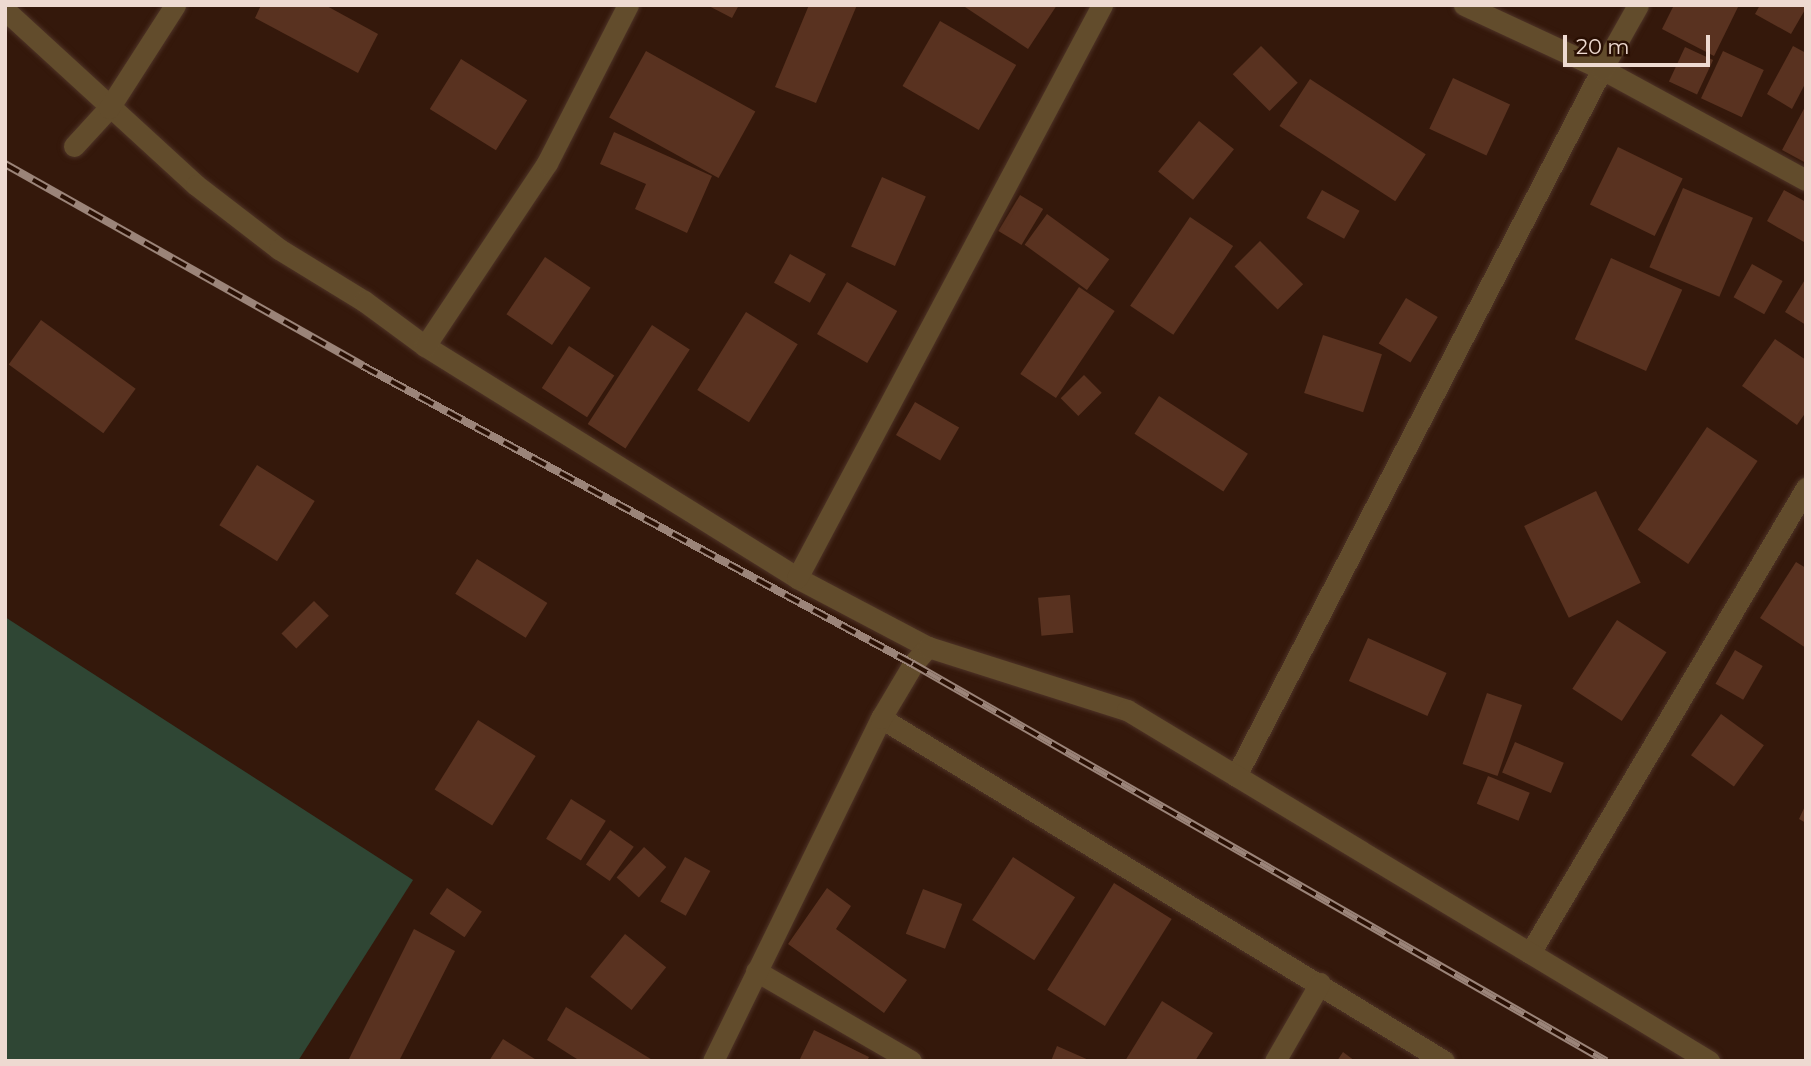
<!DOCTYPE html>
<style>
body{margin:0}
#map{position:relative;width:1811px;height:1066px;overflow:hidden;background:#34180b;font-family:Montserrat,sans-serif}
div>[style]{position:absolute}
.green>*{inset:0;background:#2f4634}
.building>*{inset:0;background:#593220;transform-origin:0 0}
.roads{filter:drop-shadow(0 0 2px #4e3327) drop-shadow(0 0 2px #4e3327)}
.street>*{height:21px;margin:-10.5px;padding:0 10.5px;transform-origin:10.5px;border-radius:10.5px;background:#624c2c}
.rail>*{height:8px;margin-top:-4px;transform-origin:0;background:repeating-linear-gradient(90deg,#290f03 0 16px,#9b8479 0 32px);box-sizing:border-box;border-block:2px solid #9b8479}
span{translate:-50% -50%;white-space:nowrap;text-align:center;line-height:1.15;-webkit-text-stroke:6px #290f03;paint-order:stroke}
.frame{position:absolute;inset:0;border:7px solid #eedad1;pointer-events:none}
.scale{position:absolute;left:1563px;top:35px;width:147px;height:32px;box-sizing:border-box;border:4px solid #eedad1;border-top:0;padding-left:9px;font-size:21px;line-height:24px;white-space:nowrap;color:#eedad1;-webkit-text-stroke:5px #290f03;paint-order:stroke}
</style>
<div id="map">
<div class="green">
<div style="clip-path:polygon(5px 617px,413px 880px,298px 1061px,5px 1061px)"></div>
</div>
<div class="building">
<div style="clip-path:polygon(261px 5px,325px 5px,378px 34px,358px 73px,255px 18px)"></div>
<div style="clip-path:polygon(707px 5px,739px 5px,732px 18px)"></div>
<div style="clip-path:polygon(809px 5px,857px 5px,816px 103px,775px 87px)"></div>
<div style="clip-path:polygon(962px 5px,1057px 5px,1028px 49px)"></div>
<div style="clip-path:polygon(1674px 5px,1739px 5px,1714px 56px,1662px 29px)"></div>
<div style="clip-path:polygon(1760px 5px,1802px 5px,1806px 8px,1791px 34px,1755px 14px)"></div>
<div style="left:940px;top:21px;width:88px;height:75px;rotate:30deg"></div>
<div style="left:1261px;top:46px;width:52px;height:40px;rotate:45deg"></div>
<div style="clip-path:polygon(1793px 46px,1806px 53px,1806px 82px,1792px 109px,1767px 94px)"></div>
<div style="left:1685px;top:47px;width:31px;height:38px;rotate:25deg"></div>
<div style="left:646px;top:51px;width:125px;height:76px;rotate:29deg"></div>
<div style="left:1723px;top:51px;width:45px;height:52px;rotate:25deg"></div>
<div style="left:461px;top:59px;width:78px;height:59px;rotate:32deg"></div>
<div style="left:1453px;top:78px;width:63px;height:56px;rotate:25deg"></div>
<div style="left:1310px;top:79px;width:138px;height:56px;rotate:33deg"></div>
<div style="clip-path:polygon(1806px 105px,1806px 163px,1782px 150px)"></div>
<div style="left:1199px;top:121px;width:45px;height:65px;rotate:39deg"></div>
<div style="clip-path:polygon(614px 132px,712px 176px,687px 233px,635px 209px,646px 184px,600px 164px)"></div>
<div style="left:1618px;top:147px;width:72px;height:64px;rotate:26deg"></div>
<div style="left:882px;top:177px;width:48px;height:76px;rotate:24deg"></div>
<div style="left:1683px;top:188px;width:76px;height:86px;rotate:23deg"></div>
<div style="left:1322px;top:190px;width:43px;height:32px;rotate:29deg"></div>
<div style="clip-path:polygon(1784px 190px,1806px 202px,1804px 242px,1767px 221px)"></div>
<div style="left:1020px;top:195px;width:27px;height:42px;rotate:31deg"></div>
<div style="left:1047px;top:214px;width:77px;height:38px;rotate:36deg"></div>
<div style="left:1190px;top:217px;width:52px;height:107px;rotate:34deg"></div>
<div style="left:1260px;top:241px;width:61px;height:36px;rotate:45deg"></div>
<div style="left:790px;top:254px;width:41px;height:33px;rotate:29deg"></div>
<div style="left:545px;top:257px;width:55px;height:69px;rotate:34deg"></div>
<div style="left:1611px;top:258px;width:78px;height:89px;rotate:24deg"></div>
<div style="left:1752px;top:264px;width:35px;height:38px;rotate:29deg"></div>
<div style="clip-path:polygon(1806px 278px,1806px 325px,1785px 312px)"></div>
<div style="left:847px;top:282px;width:58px;height:60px;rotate:30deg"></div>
<div style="left:1079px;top:287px;width:43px;height:105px;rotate:34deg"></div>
<div style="left:1406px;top:298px;width:37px;height:53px;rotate:31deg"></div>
<div style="left:746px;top:312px;width:61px;height:92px;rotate:32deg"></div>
<div style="left:41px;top:320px;width:117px;height:55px;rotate:36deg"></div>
<div style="left:652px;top:325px;width:45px;height:118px;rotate:33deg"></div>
<div style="left:1323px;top:335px;width:62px;height:61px;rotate:18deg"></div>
<div style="clip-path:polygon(1775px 339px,1806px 360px,1806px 412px,1797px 425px,1742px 386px)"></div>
<div style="left:569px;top:346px;width:54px;height:50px;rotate:33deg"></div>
<div style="left:1084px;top:375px;width:25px;height:33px;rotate:45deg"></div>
<div style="left:1159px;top:396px;width:106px;height:45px;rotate:33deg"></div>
<div style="left:915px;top:402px;width:51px;height:38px;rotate:30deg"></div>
<div style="left:1707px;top:427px;width:61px;height:124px;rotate:34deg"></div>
<div style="left:257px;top:465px;width:68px;height:71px;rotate:32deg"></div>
<div style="left:1596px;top:491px;width:102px;height:80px;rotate:64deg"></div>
<div style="left:477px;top:559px;width:83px;height:41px;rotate:32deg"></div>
<div style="clip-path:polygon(1796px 562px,1806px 568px,1806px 648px,1760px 618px)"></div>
<div style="left:1070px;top:595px;width:38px;height:32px;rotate:85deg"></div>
<div style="left:314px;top:601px;width:21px;height:46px;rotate:45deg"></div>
<div style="left:1617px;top:620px;width:59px;height:82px;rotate:33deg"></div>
<div style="left:1368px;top:638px;width:86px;height:47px;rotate:24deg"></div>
<div style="left:1735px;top:650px;width:32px;height:39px;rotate:30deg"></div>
<div style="left:1487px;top:693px;width:37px;height:75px;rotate:19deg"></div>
<div style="left:1721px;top:714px;width:53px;height:51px;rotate:36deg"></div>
<div style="left:478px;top:720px;width:68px;height:82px;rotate:32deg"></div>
<div style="left:1515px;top:742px;width:53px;height:33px;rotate:23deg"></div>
<div style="left:1488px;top:776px;width:45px;height:30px;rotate:22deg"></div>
<div style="left:571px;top:799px;width:41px;height:47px;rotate:32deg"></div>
<div style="clip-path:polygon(1806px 804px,1806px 823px,1799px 819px)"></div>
<div style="left:610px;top:830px;width:29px;height:42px;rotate:35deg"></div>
<div style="left:644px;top:847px;width:30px;height:41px;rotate:42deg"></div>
<div style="left:685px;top:857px;width:29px;height:51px;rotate:29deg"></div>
<div style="left:1013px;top:857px;width:74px;height:75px;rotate:33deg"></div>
<div style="left:1114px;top:883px;width:68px;height:126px;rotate:32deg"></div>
<div style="left:447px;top:888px;width:42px;height:31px;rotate:34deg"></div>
<div style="clip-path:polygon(827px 888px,851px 906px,836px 929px,907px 980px,884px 1013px,788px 944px)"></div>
<div style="left:923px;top:889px;width:42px;height:48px;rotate:21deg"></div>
<div style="clip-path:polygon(414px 929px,455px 951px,399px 1061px,348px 1061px)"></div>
<div style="left:625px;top:934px;width:53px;height:55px;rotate:39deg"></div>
<div style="clip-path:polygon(1162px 1001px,1213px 1033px,1195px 1061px,1125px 1061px)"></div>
<div style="clip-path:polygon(566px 1007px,654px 1061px,580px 1061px,547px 1040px)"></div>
<div style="clip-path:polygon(814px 1030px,869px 1057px,867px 1061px,799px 1061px)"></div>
<div style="clip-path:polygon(503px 1039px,538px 1061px,489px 1061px)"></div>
<div style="clip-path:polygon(1057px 1046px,1091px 1061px,1051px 1061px)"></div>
<div style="clip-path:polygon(1343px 1052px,1355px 1061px,1337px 1061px)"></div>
</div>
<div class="roads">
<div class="street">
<div style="left:1464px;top:5px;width:152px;rotate:24.9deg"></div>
<div style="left:1602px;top:69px;width:232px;rotate:28.6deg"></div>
<div style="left:5px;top:10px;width:259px;rotate:42.5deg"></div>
<div style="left:196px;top:185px;width:105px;rotate:37.6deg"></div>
<div style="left:279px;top:249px;width:100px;rotate:31.5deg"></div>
<div style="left:364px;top:301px;width:76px;rotate:36.4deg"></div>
<div style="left:425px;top:346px;width:438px;rotate:31.9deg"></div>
<div style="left:797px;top:578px;width:148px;rotate:27.8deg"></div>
<div style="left:74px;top:146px;width:52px;rotate:-47.4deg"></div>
<div style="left:109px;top:108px;width:122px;rotate:-57.3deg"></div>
<div style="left:425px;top:346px;width:220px;rotate:-56.3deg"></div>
<div style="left:547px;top:163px;width:178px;rotate:-62.9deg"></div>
<div style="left:797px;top:578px;width:649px;rotate:-61.97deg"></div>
<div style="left:881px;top:718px;width:659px;rotate:31.35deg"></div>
<div style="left:1236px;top:776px;width:796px;rotate:-62.63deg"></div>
<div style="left:1602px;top:69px;width:73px;rotate:-60.6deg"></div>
<div style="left:1530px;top:953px;width:541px;rotate:-59.31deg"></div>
<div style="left:756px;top:971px;width:179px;rotate:30.1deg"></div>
<div style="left:713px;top:1061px;width:382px;rotate:-63.9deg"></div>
<div style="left:881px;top:718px;width:63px;rotate:-59.3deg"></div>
<div style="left:913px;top:664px;width:23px;rotate:-49deg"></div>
<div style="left:928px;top:647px;width:209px;rotate:17.6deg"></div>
<div style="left:1127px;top:710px;width:680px;rotate:31.09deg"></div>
<div style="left:1275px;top:1061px;width:90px;rotate:-60deg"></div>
</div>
</div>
<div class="rail">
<div style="left:5px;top:164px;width:411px;rotate:29.4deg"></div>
<div style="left:363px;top:366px;width:626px;rotate:28.45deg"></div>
<div style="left:913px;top:664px;width:799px;rotate:29.81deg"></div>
</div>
<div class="frame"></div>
<div class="scale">20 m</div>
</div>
